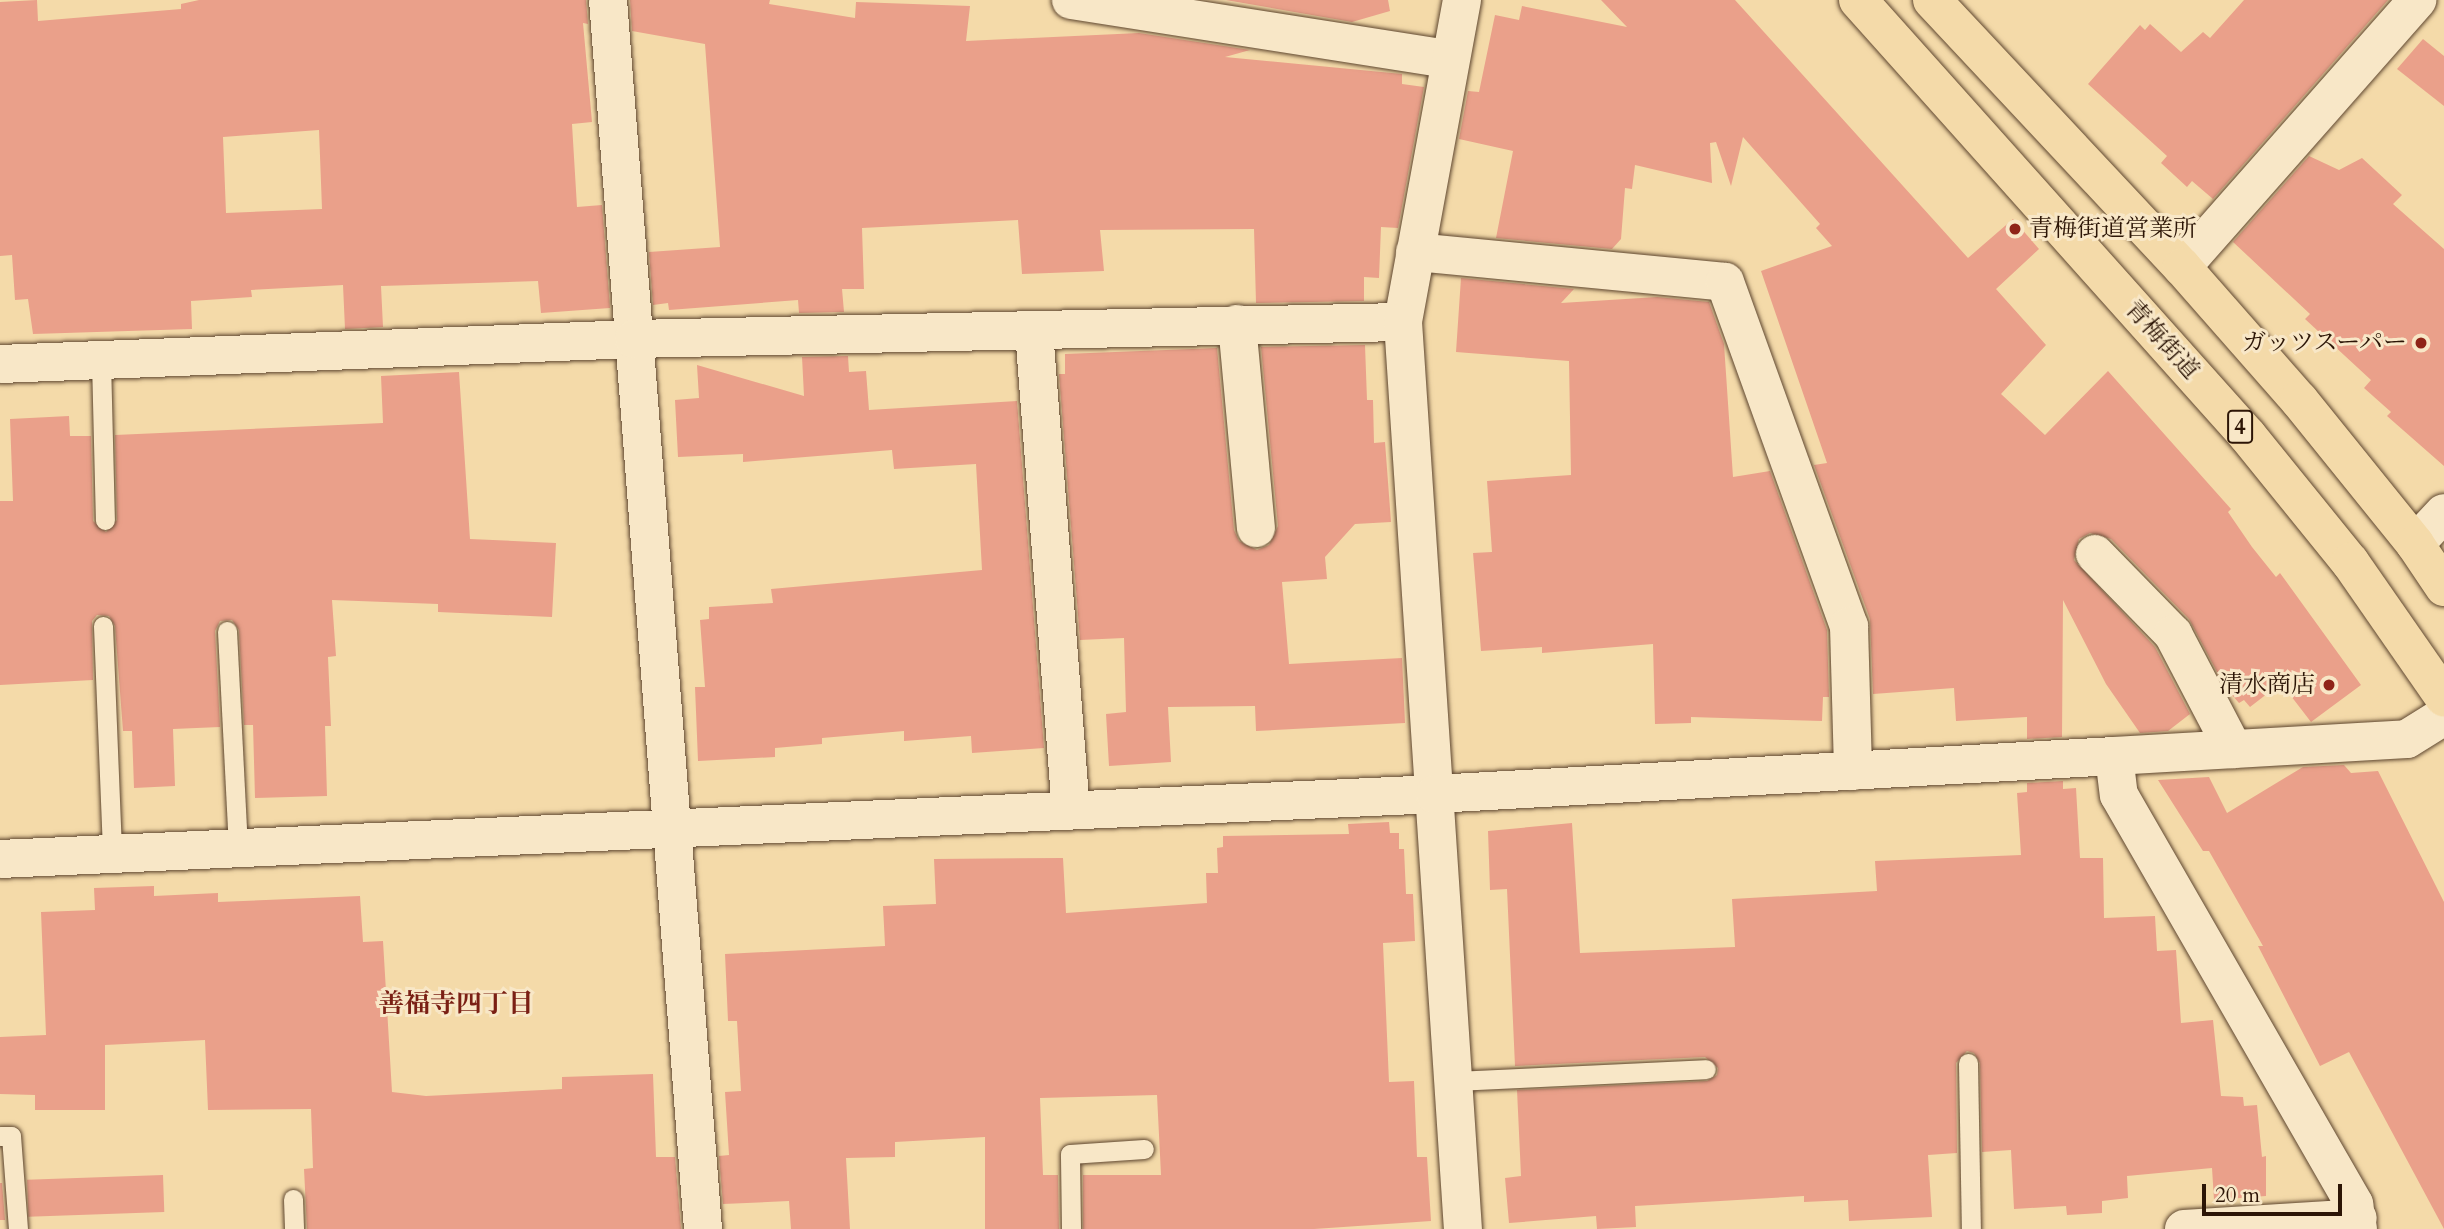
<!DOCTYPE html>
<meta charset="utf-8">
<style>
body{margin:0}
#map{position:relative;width:2444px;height:1229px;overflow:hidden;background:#f4daa9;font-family:Cardo,"Noto Serif JP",serif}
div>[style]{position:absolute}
.building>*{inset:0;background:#eaa08a;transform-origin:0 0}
.roads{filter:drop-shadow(0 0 2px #5e462f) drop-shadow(0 0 2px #5e462f)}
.service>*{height:19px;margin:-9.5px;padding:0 9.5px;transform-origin:9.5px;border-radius:9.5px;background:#f8e7c7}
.minor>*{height:38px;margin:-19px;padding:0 19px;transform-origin:19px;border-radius:19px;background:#f8e7c7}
.tertiary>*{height:38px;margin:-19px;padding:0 19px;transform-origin:19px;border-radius:19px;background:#f8e7c7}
.primary>*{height:38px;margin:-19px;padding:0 19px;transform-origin:19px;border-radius:19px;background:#f4daa9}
.dots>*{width:19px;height:19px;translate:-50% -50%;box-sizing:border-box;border:4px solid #f8e7c7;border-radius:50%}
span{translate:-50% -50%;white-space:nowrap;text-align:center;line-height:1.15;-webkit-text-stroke:6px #f8e7c7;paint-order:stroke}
.shield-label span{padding:2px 5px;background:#f8e7c7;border:2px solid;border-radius:5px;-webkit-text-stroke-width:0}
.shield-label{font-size:23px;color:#2c1506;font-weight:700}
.poi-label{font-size:24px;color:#2c1506}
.left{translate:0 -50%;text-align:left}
.right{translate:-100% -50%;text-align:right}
.street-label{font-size:24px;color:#2c1506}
.neighbourhood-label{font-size:26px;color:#7a1f14;font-weight:700}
.scale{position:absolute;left:2202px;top:1184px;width:140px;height:32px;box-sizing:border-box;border:4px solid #2c1506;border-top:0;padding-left:9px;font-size:21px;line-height:24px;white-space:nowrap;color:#2c1506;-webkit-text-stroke:5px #f8e7c7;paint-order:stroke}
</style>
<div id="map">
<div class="building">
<div style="clip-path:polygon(evenodd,37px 0,38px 21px,181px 9px,181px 4px,199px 0,586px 0,588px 24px,583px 23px,592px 122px,572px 124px,577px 207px,602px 205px,610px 308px,541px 313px,538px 281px,381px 286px,383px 327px,345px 329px,343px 285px,251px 290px,252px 297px,191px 301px,192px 329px,33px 334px,28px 299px,15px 300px,12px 255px,0 256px,0 2px,37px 0,319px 130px,322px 209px,226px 213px,223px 137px,319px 130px)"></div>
<div style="clip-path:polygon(630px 0,770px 0,769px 4px,855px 18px,856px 2px,970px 6px,966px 41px,1139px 33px,1250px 50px,1225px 57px,1402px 74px,1402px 84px,1424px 87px,1398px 228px,1381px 227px,1379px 278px,1364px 277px,1364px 301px,1256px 303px,1254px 229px,1100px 230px,1104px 271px,1022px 274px,1018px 220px,862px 228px,864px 289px,842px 289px,844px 312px,799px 313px,798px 300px,669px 310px,668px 303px,653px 305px,649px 252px,720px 247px,705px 44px,632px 31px)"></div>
<div style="clip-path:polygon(1226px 0,1388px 0,1390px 11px,1352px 22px)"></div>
<div style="clip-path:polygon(1601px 0,1735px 0,1968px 258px,2013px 219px,2039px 249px,1996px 289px,2046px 345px,2001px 394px,2045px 435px,2108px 371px,2231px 509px,2228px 512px,2252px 547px,2276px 577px,2280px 573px,2361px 685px,2311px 722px,2281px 683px,2250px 707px,2244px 700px,2239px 703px,2225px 687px,2189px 619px,2111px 539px,2090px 533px,2079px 539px,2074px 560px,2155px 647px,2190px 714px,2168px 731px,2140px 733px,2106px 684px,2063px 600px,2062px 737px,2027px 739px,2027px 717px,1956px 721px,1954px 688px,1873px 694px,1870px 619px,1814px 465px,1827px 463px,1761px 271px,1832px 246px,1816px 228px,1820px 224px,1743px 137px,1731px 186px,1716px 142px,1710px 143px,1712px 183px,1635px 165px,1632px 189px,1625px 188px,1621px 239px,1612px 249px,1496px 238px,1513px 151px,1459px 139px,1468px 91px,1479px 92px,1495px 15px,1519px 20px,1522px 6px,1627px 27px)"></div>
<div style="clip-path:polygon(2244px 0,2388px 0,2213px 199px,2192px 181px,2187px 187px,2161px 163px,2167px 156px,2088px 84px,2140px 25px,2145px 30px,2150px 24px,2181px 52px,2203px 32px,2210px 38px)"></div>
<div style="clip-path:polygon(2423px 39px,2444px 56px,2444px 106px,2397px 69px)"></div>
<div style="clip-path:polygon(2309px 156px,2339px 170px,2362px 158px,2402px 195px,2393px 204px,2444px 249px,2444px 466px,2387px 416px,2391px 412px,2364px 388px,2371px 380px,2305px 319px,2310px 314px,2233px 242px)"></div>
<div style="clip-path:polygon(1461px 278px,1574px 289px,1561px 303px,1657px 297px,1709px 302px,1724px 344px,1733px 477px,1770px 471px,1827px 630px,1829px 697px,1823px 697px,1822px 721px,1691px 717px,1691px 723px,1655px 724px,1653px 644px,1542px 653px,1542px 647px,1481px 651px,1473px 553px,1492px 552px,1487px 481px,1571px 475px,1569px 361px,1456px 352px)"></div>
<div style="clip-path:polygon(1365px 345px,1367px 400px,1373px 400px,1374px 443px,1385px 442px,1391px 522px,1355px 524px,1325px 557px,1327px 579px,1282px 582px,1289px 664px,1402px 658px,1405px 723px,1256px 731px,1255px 706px,1168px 707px,1171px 762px,1109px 766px,1106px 714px,1126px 712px,1124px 638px,1080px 640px,1059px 374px,1065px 374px,1065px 354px,1217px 348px,1234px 530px,1239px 541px,1257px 550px,1269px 545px,1278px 526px,1261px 347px)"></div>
<div style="clip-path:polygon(848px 356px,849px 372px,866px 371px,869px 410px,1017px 401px,1044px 748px,972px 753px,971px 736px,904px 741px,904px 731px,822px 738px,822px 744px,775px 748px,775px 757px,698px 761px,695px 687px,705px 687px,700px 620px,709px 619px,709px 607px,773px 603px,771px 589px,982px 570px,976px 464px,894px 469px,892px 450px,743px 462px,743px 454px,678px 457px,675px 400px,699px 398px,697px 365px,804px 396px,802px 357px)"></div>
<div style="clip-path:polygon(459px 372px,470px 539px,556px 543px,552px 617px,438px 612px,438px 604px,332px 600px,336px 656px,328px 657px,331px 726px,325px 726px,327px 796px,255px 798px,253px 725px,244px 725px,239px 630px,232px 620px,220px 621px,215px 631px,220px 727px,173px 729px,175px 786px,134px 788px,132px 731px,123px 731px,115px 626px,109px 616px,97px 615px,92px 621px,93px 680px,0 685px,0 501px,13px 501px,10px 419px,69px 416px,70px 436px,91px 436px,93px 521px,106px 532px,117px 520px,115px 435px,383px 423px,381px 376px)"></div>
<div style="clip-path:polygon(2344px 765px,2351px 773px,2378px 771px,2444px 902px,2444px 1229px,2349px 1052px,2320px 1066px,2258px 946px,2263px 946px,2209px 851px,2203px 851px,2158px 780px,2209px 777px,2227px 813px,2303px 767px)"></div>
<div style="clip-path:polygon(2063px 781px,2063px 789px,2076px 788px,2080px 858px,2103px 858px,2104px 918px,2155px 916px,2157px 951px,2176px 950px,2181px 1023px,2213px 1020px,2221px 1096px,2243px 1097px,2244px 1106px,2257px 1105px,2262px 1157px,2266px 1156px,2266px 1196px,2214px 1200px,2212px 1168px,2127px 1176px,2128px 1198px,2102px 1201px,2102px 1213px,2067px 1215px,2066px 1206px,2014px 1209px,2011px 1150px,1982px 1152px,1980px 1063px,1974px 1053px,1967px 1051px,1956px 1063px,1957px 1153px,1928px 1155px,1932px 1217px,1849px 1221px,1848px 1200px,1804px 1202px,1804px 1196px,1635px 1206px,1636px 1227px,1597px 1229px,1596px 1216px,1509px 1223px,1505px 1178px,1521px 1176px,1517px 1090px,1707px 1081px,1717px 1075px,1718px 1068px,1705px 1057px,1515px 1066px,1507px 889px,1490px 890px,1488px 831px,1572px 823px,1580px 953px,1735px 947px,1732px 899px,1877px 891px,1875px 861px,2021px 855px,2017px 793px,2027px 792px,2027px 783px)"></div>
<div style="clip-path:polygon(1389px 822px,1390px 833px,1399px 833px,1399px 849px,1404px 849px,1406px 894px,1413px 894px,1415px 941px,1383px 943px,1389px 1082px,1414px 1081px,1417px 1157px,1427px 1157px,1431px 1221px,1314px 1229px,1083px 1229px,1083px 1175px,1161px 1175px,1157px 1095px,1040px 1098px,1043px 1175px,1058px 1175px,1059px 1229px,985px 1229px,985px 1137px,895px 1142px,895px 1157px,846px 1158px,850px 1229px,791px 1229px,789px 1201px,723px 1204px,719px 1156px,729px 1155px,725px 1092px,741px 1091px,737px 1021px,728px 1021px,725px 954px,885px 946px,883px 906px,936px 904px,934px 859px,1063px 858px,1066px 913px,1207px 903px,1206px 873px,1218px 873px,1217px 848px,1223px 847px,1223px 836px,1349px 834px,1348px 824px)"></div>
<div style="clip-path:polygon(154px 886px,154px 896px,218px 893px,218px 902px,360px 896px,363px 942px,383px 941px,392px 1092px,426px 1096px,562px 1089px,562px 1077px,653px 1074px,656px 1157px,675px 1157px,681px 1229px,307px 1229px,304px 1169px,313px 1168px,311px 1109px,208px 1110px,205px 1040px,105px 1045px,105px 1110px,35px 1110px,35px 1095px,0 1094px,0 1037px,46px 1035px,41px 912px,95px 910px,94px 888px)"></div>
<div style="left:163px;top:1175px;width:37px;height:136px;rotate:88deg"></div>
<div style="clip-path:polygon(0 1183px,2px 1183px,5px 1220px,0 1220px)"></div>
</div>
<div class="roads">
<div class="service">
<div style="left:101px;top:360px;width:160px;rotate:88.6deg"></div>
<div style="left:103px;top:626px;width:228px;rotate:87.7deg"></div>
<div style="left:227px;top:631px;width:218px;rotate:87.1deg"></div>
<div style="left:1968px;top:1063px;width:166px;rotate:89deg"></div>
<div style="left:1454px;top:1081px;width:252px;rotate:-2.7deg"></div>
<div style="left:0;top:1136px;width:11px"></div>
<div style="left:11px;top:1136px;width:93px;rotate:85.7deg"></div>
<div style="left:293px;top:1199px;width:30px;rotate:88deg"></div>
<div style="left:1071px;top:1229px;width:75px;rotate:-90.8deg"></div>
<div style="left:1070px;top:1154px;width:74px;rotate:-3.9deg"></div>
</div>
<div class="minor">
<div style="left:608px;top:0;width:1233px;rotate:85.58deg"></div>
<div style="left:1071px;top:0;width:383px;rotate:8.9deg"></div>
<div style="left:1415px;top:252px;width:311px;rotate:5.5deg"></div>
<div style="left:1725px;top:282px;width:366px;rotate:70.2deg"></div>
<div style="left:1849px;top:626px;width:145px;rotate:88.4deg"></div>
<div style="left:2182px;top:267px;width:356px;rotate:-48.6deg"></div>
<div style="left:1237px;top:324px;width:205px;rotate:84.7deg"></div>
<div style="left:1034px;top:331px;width:481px;rotate:85.6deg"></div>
<div style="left:0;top:364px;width:634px;rotate:-2.26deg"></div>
<div style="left:634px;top:339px;width:769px;rotate:-1.27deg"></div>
<div style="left:2415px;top:544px;width:42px;rotate:-46.9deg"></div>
<div style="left:2095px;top:554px;width:112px;rotate:45.7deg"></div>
<div style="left:2173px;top:634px;width:130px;rotate:62.4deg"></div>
<div style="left:2114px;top:756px;width:39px;rotate:83deg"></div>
<div style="left:2119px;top:795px;width:472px;rotate:60.1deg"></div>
<div style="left:2354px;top:1204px;width:25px;rotate:81deg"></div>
<div style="left:2184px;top:1229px;width:174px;rotate:-3.6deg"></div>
</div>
<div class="tertiary">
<div style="left:1462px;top:0;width:327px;rotate:100.4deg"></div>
<div style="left:1403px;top:322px;width:909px;rotate:86.22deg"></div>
<div style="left:0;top:859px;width:1436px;rotate:-2.59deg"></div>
<div style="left:1435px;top:794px;width:680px;rotate:-3.2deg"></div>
<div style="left:2114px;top:756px;width:293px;rotate:-3.3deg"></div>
<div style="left:2407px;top:739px;width:44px;rotate:-31.9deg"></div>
</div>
<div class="primary">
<div style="left:1858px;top:0;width:584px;rotate:48.2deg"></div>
<div style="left:2247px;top:435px;width:164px;rotate:51deg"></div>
<div style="left:2350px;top:562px;width:165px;rotate:55.2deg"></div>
<div style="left:1932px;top:0;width:366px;rotate:46.9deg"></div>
<div style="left:2182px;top:267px;width:177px;rotate:48.7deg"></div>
<div style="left:2299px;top:400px;width:185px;rotate:51.1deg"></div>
<div style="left:2415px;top:544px;width:52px;rotate:56deg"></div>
</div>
</div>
<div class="dots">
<div style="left:2015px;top:229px;background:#8f2418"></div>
<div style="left:2421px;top:343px;background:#8f2418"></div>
<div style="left:2329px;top:685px;background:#8f2418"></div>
</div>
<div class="shield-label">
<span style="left:2240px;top:427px">4</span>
</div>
<div class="poi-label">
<span class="left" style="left:2029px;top:229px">青梅街道営業所</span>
<span class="right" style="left:2407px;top:343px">ガッツスーパー</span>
<span class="right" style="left:2315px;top:685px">清水商店</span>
</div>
<div class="street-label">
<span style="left:2162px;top:340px;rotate:48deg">青梅街道</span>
</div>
<div class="neighbourhood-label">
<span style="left:456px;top:1004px">善福寺四丁目</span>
</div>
<div class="scale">20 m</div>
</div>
